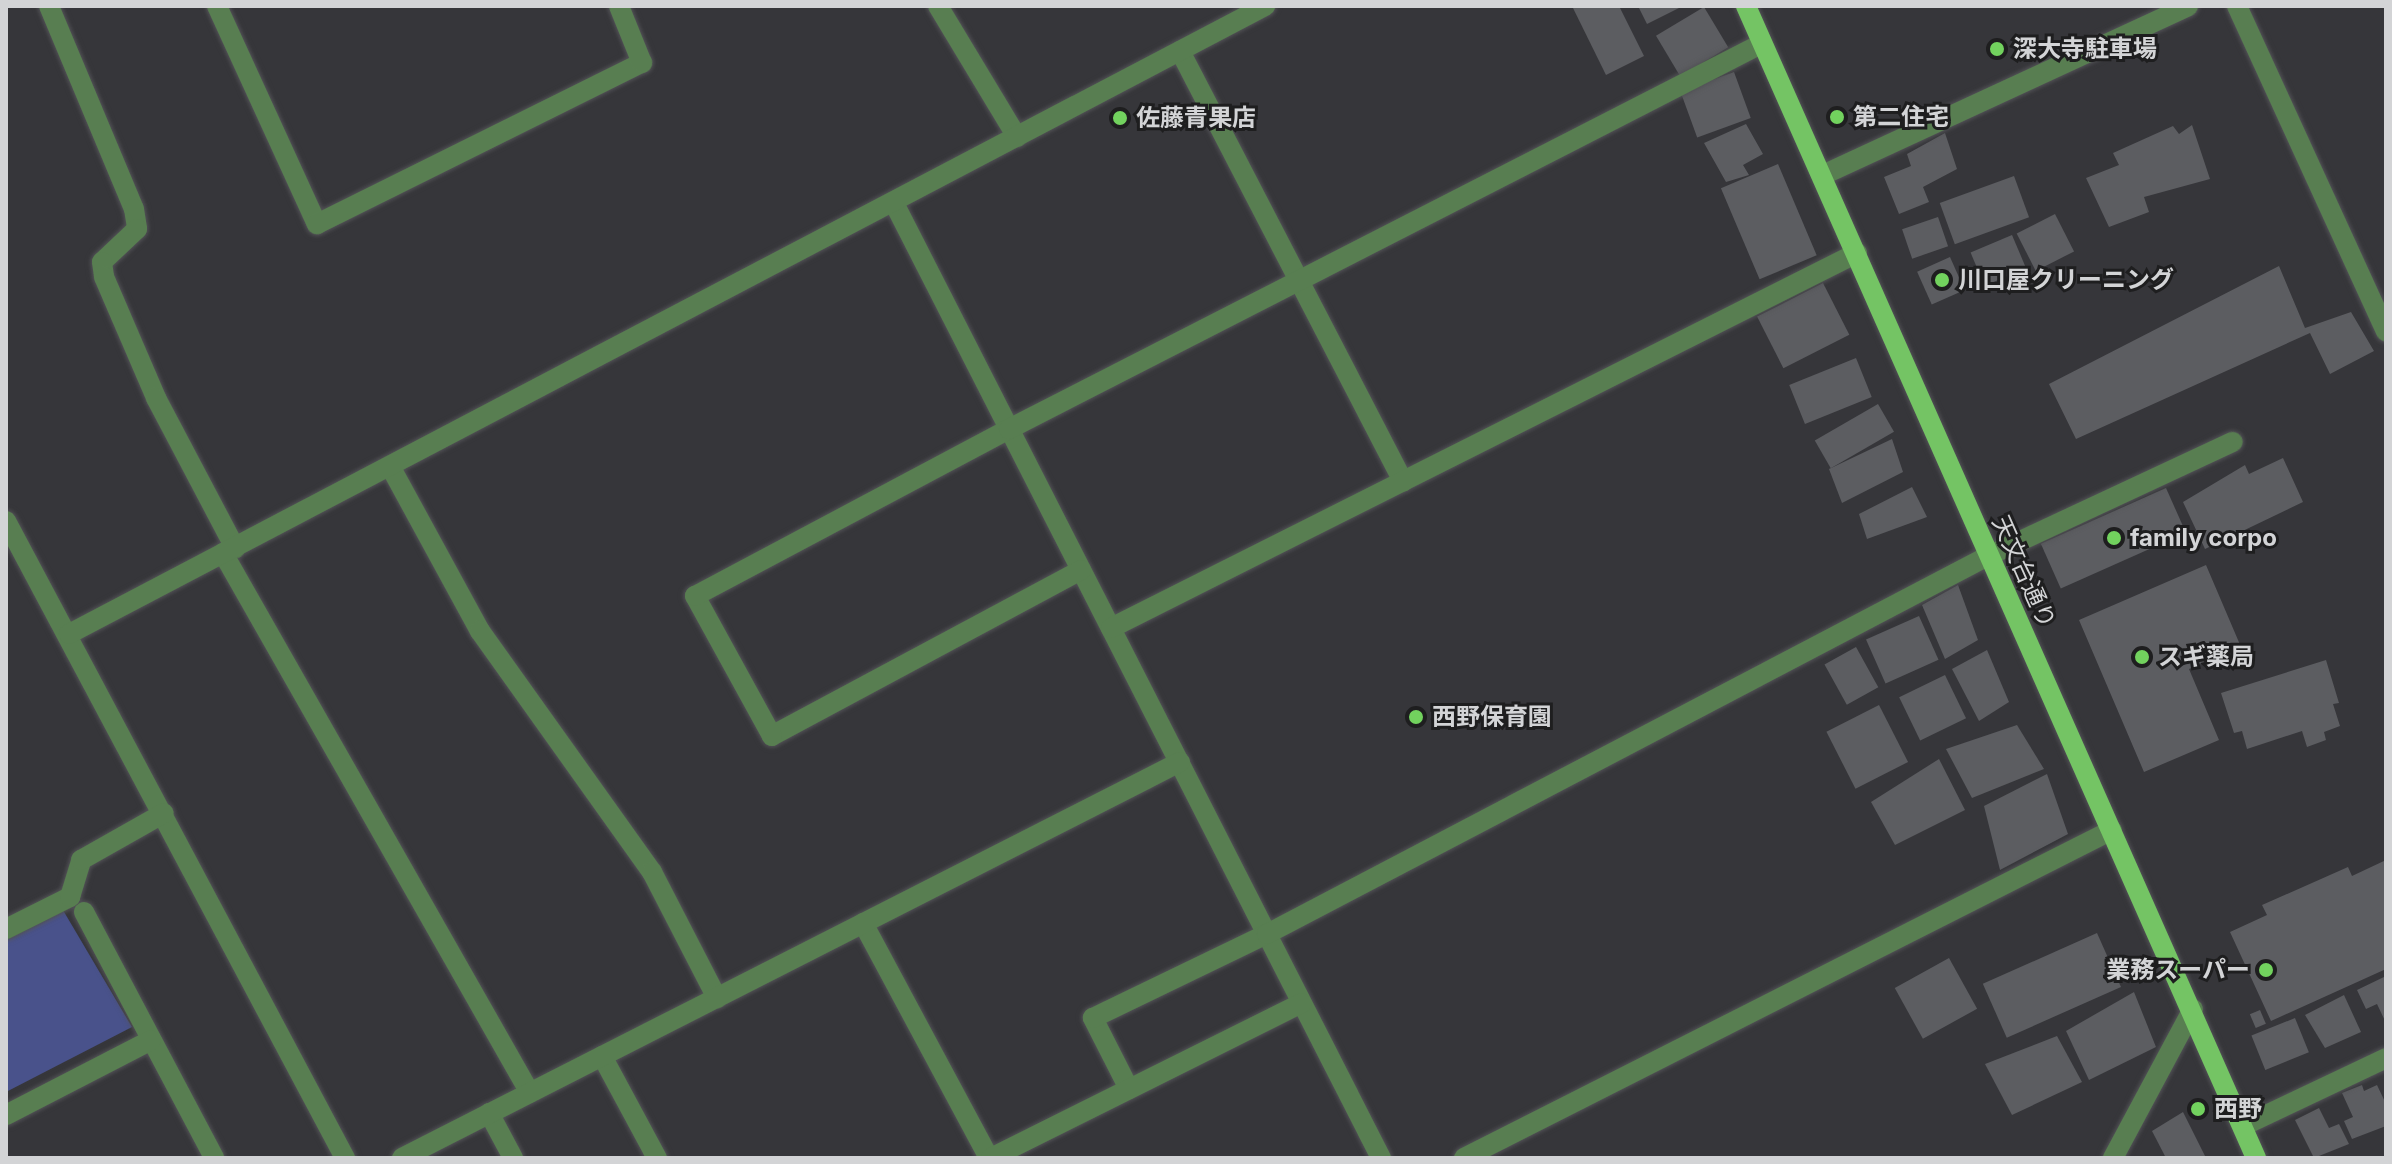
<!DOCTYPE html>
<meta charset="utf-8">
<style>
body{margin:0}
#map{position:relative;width:2392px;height:1164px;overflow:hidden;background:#36363a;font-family:Inter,"Noto Sans JP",sans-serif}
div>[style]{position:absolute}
.green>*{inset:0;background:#49528b}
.building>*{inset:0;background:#5c5d61;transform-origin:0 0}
.roads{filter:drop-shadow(0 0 2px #525256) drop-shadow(0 0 2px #525256)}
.minor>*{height:20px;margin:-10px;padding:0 10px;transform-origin:10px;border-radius:10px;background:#587e51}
.major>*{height:20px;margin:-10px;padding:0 10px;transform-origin:10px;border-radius:10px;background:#74c464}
.dots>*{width:22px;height:22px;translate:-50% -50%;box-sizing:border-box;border:4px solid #1e1e1f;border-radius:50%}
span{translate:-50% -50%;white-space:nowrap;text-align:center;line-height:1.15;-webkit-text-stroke:6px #1e1e1f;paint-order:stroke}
.poi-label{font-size:24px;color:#d3d4d6;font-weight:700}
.left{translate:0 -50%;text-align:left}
.right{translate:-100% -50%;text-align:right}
.street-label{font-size:24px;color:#d3d4d6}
.frame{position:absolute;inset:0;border:8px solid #d3d4d6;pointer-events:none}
</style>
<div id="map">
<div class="green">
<div style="clip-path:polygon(57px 900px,132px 1027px,6px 1092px,6px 924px)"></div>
</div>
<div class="building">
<div style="clip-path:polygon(1572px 6px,1619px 6px,1644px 56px,1606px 75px)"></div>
<div style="clip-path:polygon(1638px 6px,1683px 6px,1647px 24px)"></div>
<div style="left:1704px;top:7px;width:47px;height:56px;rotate:59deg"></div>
<div style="left:1734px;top:72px;width:49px;height:57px;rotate:70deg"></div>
<div style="clip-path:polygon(1746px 124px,1763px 154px,1743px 165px,1749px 175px,1726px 182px,1704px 143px)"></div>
<div style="clip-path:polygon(2192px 125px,2210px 179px,2144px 197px,2149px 212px,2109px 227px,2086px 178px,2119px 165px,2113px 153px,2173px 126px,2179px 134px)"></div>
<div style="clip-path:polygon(1945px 133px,1957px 169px,1923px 187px,1929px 202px,1899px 214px,1884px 177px,1911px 166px,1907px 154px)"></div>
<div style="left:1778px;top:164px;width:99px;height:62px;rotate:67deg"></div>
<div style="left:2014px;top:176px;width:44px;height:79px;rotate:70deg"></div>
<div style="left:2055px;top:214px;width:42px;height:43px;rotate:63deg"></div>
<div style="left:1938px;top:217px;width:31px;height:38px;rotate:71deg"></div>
<div style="left:2012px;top:235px;width:36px;height:45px;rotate:67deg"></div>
<div style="left:1950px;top:257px;width:36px;height:36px;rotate:66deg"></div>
<div style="clip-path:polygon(2279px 266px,2305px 328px,2351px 312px,2374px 351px,2330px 374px,2310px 333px,2076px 439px,2049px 384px)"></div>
<div style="left:1823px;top:283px;width:58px;height:74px;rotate:63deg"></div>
<div style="left:1856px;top:358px;width:42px;height:72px;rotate:68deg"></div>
<div style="left:1878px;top:404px;width:32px;height:73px;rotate:60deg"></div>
<div style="clip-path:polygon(1892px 439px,1903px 472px,1842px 503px,1829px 469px)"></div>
<div style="clip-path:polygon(2283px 458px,2303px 502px,2205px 549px,2183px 502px,2245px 465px,2249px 474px)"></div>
<div style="clip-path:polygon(1912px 487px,1927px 517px,1867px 539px,1859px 514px)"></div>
<div style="left:2166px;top:488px;width:49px;height:137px;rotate:66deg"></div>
<div style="clip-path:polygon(2206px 565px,2241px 647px,2189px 669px,2219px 740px,2144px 772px,2079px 620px)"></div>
<div style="clip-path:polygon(1958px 585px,1978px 640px,1945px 659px,1922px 605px)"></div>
<div style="left:1919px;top:616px;width:48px;height:58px;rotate:66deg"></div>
<div style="left:1856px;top:647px;width:46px;height:36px;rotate:61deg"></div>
<div style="clip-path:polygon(1987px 650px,2009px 702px,1979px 721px,1952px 669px)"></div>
<div style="clip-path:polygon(2326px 660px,2339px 703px,2333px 704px,2340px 726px,2324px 732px,2326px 740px,2307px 747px,2302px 731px,2247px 749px,2242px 731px,2234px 733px,2221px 693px)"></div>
<div style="left:1945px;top:675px;width:48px;height:51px;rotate:64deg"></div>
<div style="left:1879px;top:705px;width:64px;height:59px;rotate:63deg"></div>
<div style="clip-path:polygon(2017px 725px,2044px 769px,1972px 798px,1946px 749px)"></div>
<div style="clip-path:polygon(1939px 759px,1965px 810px,1895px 845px,1871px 802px)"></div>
<div style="clip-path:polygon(2047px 774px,2068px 834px,2000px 870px,1984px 806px)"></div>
<div style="clip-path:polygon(2386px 860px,2386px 969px,2271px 1021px,2230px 932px,2267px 915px,2262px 905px,2348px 867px,2352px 876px)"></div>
<div style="left:2097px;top:933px;width:59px;height:125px;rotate:66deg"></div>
<div style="left:1949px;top:958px;width:58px;height:62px;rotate:61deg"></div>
<div style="clip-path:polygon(2386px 976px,2386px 1023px,2377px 1004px,2366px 1009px,2357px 990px)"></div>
<div style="clip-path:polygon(2134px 992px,2156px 1047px,2089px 1080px,2066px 1031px)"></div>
<div style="clip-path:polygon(2344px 995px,2361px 1032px,2325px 1048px,2305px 1015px)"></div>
<div style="left:2260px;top:1010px;width:15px;height:11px;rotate:67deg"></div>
<div style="left:2295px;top:1018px;width:37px;height:47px;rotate:68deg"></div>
<div style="clip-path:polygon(2057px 1036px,2082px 1082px,2012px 1115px,1985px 1064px)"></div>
<div style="clip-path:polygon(2362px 1085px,2364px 1091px,2377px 1085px,2386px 1104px,2386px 1126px,2352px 1139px,2344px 1121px,2353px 1117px,2342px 1093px)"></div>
<div style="clip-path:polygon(2319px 1108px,2329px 1128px,2339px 1124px,2349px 1144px,2314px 1158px,2295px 1120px)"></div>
<div style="clip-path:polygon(2183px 1112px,2206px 1158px,2166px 1158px,2152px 1131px)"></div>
</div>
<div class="roads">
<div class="minor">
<div style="left:49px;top:6px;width:220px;rotate:67.3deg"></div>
<div style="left:134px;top:209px;width:20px;rotate:81deg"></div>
<div style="left:137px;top:229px;width:48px;rotate:136.7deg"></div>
<div style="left:102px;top:262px;width:15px;rotate:82deg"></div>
<div style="left:104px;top:277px;width:132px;rotate:66.7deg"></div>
<div style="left:156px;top:398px;width:170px;rotate:62.2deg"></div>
<div style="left:217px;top:6px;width:240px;rotate:65.4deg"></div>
<div style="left:317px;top:224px;width:363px;rotate:-26.4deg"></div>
<div style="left:642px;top:63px;width:61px;rotate:-112deg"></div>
<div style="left:938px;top:6px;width:153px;rotate:58.9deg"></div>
<div style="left:2237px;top:6px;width:358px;rotate:65.4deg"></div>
<div style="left:1180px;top:51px;width:485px;rotate:62.6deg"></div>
<div style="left:1823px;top:175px;width:402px;rotate:-24.8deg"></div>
<div style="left:894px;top:203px;width:1072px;rotate:62.98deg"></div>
<div style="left:390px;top:466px;width:188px;rotate:61.4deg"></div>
<div style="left:480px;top:631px;width:296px;rotate:54.5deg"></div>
<div style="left:652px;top:872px;width:142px;rotate:62.7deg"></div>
<div style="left:6px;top:521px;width:722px;rotate:61.98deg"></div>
<div style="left:223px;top:553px;width:621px;rotate:60.38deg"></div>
<div style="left:1081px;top:570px;width:351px;rotate:151.8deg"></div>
<div style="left:772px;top:736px;width:160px;rotate:-118.8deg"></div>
<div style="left:695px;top:596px;width:356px;rotate:-28deg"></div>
<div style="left:1009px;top:429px;width:845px;rotate:-27.11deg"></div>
<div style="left:1111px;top:628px;width:835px;rotate:-26.69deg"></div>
<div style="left:69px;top:634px;width:1351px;rotate:-27.7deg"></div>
<div style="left:84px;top:912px;width:278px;rotate:62.1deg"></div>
<div style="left:863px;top:923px;width:267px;rotate:61.8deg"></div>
<div style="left:6px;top:929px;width:72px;rotate:-26.6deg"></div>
<div style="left:70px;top:897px;width:39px;rotate:-73deg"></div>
<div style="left:81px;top:860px;width:95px;rotate:-29.5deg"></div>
<div style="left:602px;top:1056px;width:116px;rotate:61.7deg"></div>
<div style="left:1129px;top:1089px;width:80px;rotate:-116.9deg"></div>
<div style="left:1093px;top:1018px;width:193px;rotate:-25.8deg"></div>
<div style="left:1267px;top:934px;width:814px;rotate:-27.67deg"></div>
<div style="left:1988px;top:556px;width:270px;rotate:-25deg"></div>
<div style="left:489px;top:1113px;width:51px;rotate:61.9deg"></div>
<div style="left:6px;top:1115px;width:163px;rotate:-27.3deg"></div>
<div style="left:2243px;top:1126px;width:158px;rotate:-25.4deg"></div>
<div style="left:402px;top:1158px;width:873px;rotate:-26.98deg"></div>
<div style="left:991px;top:1158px;width:347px;rotate:-26.5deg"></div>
<div style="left:1464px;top:1158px;width:726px;rotate:-26.85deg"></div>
<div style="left:2113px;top:1158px;width:169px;rotate:-61.8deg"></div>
</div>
<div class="major">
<div style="left:1746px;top:6px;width:1260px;rotate:66.12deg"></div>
</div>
</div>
<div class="dots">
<div style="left:1997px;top:49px;background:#72d25e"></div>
<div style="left:1837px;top:117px;background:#72d25e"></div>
<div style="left:1120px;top:118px;background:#72d25e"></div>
<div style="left:1942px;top:280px;background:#72d25e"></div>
<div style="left:2114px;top:538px;background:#72d25e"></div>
<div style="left:2142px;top:657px;background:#72d25e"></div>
<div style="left:1416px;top:717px;background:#72d25e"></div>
<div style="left:2266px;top:970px;background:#72d25e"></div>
<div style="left:2198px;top:1109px;background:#72d25e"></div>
</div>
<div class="poi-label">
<span class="left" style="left:2013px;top:49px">深大寺駐車場</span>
<span class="left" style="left:1853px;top:117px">第二住宅</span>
<span class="left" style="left:1136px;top:118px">佐藤青果店</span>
<span class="left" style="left:1958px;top:280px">川口屋クリーニング</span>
<span class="left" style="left:2130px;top:538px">family corpo</span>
<span class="left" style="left:2158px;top:657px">スギ薬局</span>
<span class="left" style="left:1432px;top:717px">西野保育園</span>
<span class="right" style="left:2250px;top:970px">業務スーパー</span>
<span class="left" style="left:2214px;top:1109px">西野</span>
</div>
<div class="street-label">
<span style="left:2024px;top:572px;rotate:66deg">天文台通り</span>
</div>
<div class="frame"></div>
</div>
